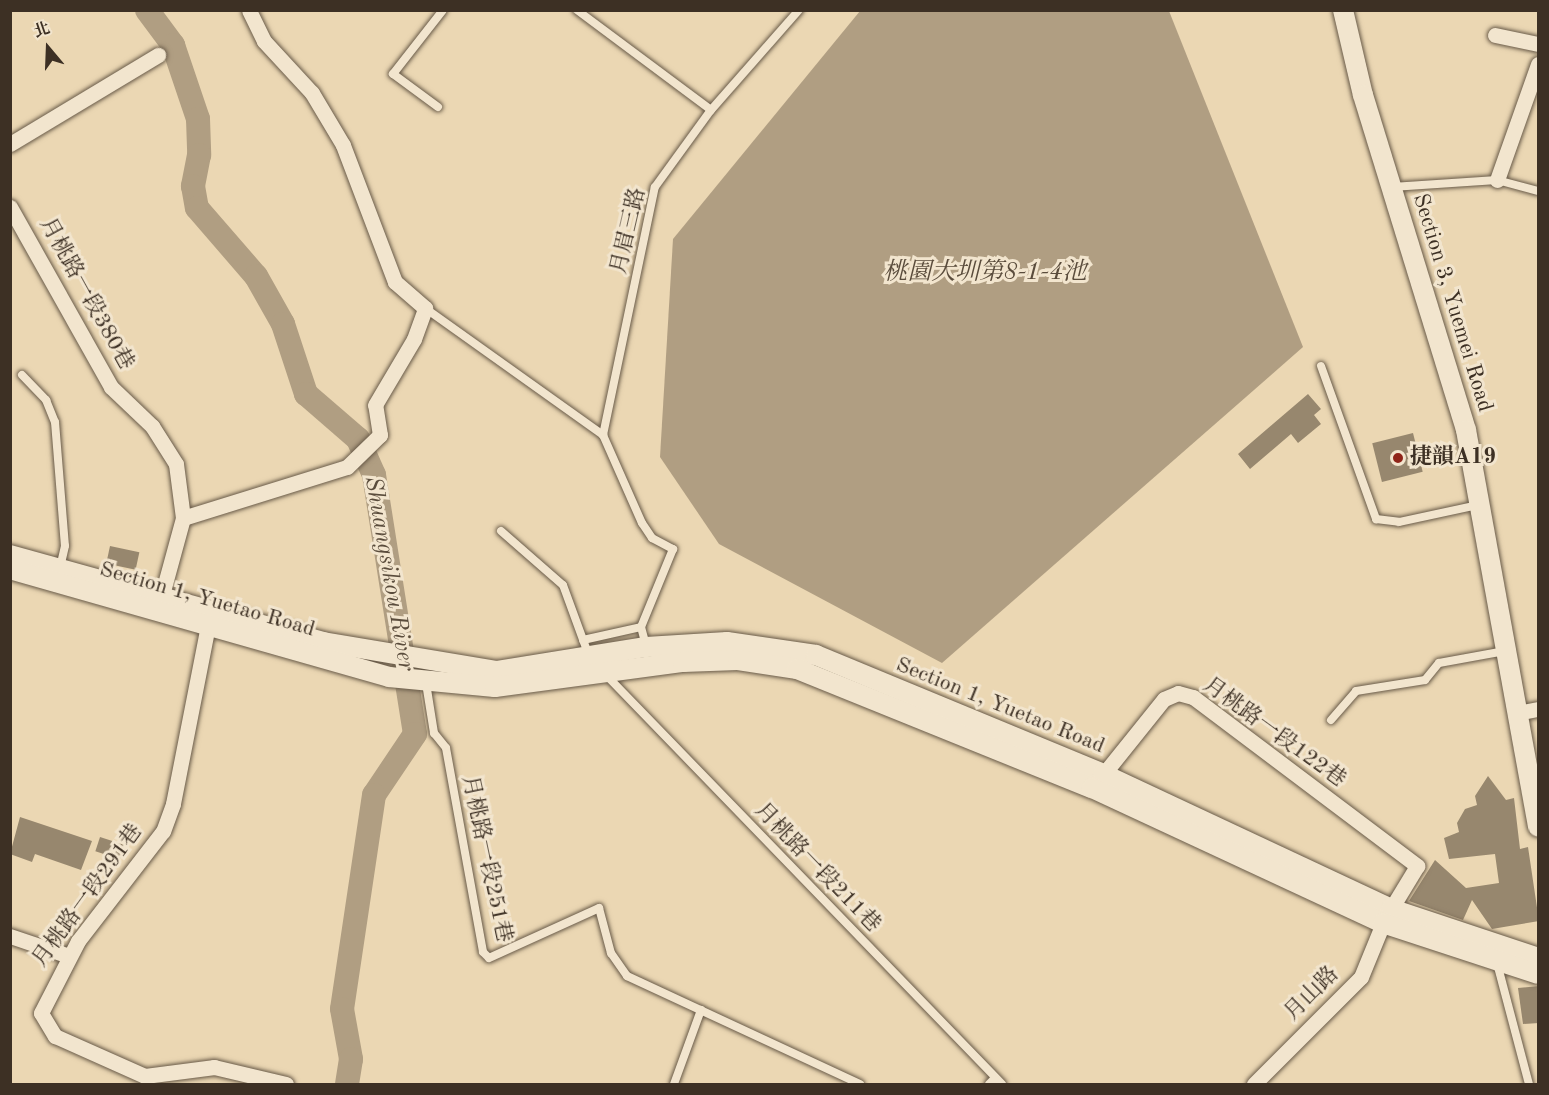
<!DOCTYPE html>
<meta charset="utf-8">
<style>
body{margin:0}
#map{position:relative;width:1549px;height:1095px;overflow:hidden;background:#ebd7b3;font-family:"Old Standard TT","Noto Serif TC",serif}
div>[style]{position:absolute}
.water>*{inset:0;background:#b09e82}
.river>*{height:24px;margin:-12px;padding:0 12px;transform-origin:12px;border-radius:12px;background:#b09e82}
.building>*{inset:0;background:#97876e;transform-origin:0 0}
.roads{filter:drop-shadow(0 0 2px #685a48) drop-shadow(0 0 2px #685a48)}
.service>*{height:8px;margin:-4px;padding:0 4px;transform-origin:4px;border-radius:4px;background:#f2e5ce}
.minor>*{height:15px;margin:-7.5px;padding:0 7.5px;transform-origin:7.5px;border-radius:7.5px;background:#f2e5ce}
.tertiary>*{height:20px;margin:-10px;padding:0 10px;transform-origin:10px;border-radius:10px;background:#f2e5ce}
.dots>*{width:16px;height:16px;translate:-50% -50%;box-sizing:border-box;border:3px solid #f2e5ce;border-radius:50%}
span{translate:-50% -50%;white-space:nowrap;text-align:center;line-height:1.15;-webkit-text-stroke:6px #f2e5ce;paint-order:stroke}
.street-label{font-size:22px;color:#3d3024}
.poi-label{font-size:22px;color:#3d3024;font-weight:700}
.left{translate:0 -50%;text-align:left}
.water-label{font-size:24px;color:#5a4c3c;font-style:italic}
.frame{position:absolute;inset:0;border:12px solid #3d3024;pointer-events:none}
.north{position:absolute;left:18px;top:18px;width:60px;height:60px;-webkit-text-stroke:4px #f2e5ce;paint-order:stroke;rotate:341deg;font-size:16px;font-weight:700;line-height:24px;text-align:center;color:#3d3024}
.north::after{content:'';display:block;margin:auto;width:21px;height:27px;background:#3d3024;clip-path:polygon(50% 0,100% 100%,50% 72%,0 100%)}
</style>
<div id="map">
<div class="water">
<div style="clip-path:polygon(860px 11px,1169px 11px,1303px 347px,942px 663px,719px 544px,660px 457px,673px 239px)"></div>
</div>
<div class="river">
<div style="left:147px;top:10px;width:44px;rotate:53.4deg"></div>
<div style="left:173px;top:45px;width:78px;rotate:71.3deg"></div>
<div style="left:198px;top:119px;width:36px;rotate:88deg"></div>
<div style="left:199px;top:155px;width:32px;rotate:101deg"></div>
<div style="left:193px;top:186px;width:22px;rotate:80deg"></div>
<div style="left:197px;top:208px;width:90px;rotate:49.1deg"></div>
<div style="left:256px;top:276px;width:55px;rotate:60.6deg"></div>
<div style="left:283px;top:324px;width:74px;rotate:71.8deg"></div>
<div style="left:306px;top:394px;width:69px;rotate:40.9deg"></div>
<div style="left:358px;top:439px;width:39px;rotate:66deg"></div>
<div style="left:374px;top:475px;width:262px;rotate:81deg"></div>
<div style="left:415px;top:734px;width:73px;rotate:123.9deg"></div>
<div style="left:374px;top:795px;width:216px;rotate:98.5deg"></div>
<div style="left:342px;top:1009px;width:51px;rotate:79.8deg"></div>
<div style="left:351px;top:1059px;width:25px;rotate:99deg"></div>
</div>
<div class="building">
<div style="clip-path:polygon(1308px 394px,1321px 409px,1314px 415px,1321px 424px,1298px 443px,1291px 434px,1250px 469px,1238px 454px)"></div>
<div style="left:1413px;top:433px;width:40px;height:42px;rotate:76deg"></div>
<div style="left:110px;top:546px;width:30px;height:18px;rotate:12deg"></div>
<div style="clip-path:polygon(1488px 776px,1506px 800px,1514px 798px,1520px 849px,1528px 847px,1539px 921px,1492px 929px,1472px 900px,1463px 920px,1409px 901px,1435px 860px,1466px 888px,1499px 883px,1495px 854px,1449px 859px,1444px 838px,1459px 832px,1457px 823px,1465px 809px,1477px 805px,1475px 796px)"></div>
<div style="clip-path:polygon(20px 817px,92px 841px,81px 870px,35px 854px,32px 862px,10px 854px)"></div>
<div style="left:100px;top:837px;width:26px;height:15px;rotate:18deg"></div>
<div style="clip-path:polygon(1539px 986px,1539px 1023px,1523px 1024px,1518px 988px)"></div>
</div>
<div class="roads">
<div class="service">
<div style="left:577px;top:10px;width:167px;rotate:36.7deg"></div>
<div style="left:438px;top:107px;width:56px;rotate:-143.7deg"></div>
<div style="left:393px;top:74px;width:81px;rotate:-52deg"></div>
<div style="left:1392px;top:187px;width:105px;rotate:-3.8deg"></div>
<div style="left:1497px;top:180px;width:42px;rotate:15deg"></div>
<div style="left:425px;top:308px;width:219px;rotate:35.5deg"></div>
<div style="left:603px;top:435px;width:253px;rotate:-78.2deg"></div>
<div style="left:655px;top:187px;width:95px;rotate:-54deg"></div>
<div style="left:711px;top:110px;width:133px;rotate:-48.7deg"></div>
<div style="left:1321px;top:366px;width:163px;rotate:70.2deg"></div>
<div style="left:1376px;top:519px;width:23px;rotate:7deg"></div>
<div style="left:1399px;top:522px;width:81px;rotate:-12.1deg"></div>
<div style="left:22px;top:375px;width:35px;rotate:46deg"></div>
<div style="left:46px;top:400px;width:24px;rotate:68deg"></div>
<div style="left:55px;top:422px;width:124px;rotate:85.4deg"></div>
<div style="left:65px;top:546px;width:22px;rotate:103deg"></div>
<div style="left:603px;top:435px;width:96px;rotate:66.1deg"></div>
<div style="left:642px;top:523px;width:18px;rotate:56deg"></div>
<div style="left:652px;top:538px;width:24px;rotate:28deg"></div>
<div style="left:673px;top:549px;width:84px;rotate:112.3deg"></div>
<div style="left:641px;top:627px;width:20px;rotate:75deg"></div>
<div style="left:501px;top:531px;width:82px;rotate:41.1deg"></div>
<div style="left:563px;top:585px;width:76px;rotate:69.9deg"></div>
<div style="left:583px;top:640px;width:59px;rotate:-12.6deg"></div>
<div style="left:607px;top:676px;width:568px;rotate:45.93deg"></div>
<div style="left:426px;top:683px;width:51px;rotate:80.9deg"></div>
<div style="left:434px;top:733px;width:19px;rotate:51deg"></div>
<div style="left:446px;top:748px;width:207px;rotate:79.7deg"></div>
<div style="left:483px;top:952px;width:8px;rotate:45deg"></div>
<div style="left:489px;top:958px;width:121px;rotate:-24.4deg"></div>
<div style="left:599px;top:908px;width:47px;rotate:75.1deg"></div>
<div style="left:611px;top:953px;width:28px;rotate:55deg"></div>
<div style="left:627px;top:976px;width:257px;rotate:24.9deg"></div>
<div style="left:1331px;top:720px;width:38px;rotate:-49deg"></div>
<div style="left:1356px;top:691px;width:70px;rotate:-9.1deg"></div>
<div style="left:1425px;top:680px;width:22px;rotate:-51deg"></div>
<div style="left:1439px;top:663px;width:67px;rotate:-10.3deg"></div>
<div style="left:1497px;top:963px;width:125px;rotate:75.2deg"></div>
<div style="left:674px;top:1084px;width:79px;rotate:-70deg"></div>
<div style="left:989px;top:1084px;width:8px;rotate:-45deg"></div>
</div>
<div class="minor">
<div style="left:1495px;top:35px;width:44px;rotate:11.8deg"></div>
<div style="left:10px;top:144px;width:173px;rotate:-31deg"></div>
<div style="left:1497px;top:180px;width:123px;rotate:-70.5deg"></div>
<div style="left:10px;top:207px;width:206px;rotate:60.7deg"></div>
<div style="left:111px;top:387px;width:57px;rotate:43.6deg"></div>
<div style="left:152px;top:426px;width:45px;rotate:57.7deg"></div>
<div style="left:176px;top:464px;width:54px;rotate:82.6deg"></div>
<div style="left:183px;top:518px;width:80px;rotate:105.3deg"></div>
<div style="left:183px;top:518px;width:172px;rotate:-17.3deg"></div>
<div style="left:347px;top:467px;width:46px;rotate:-44.1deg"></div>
<div style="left:380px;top:435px;width:30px;rotate:-99deg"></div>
<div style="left:375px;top:405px;width:77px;rotate:-59.4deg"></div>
<div style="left:414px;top:339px;width:33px;rotate:-70deg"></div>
<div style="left:425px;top:308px;width:40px;rotate:-139deg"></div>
<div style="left:395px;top:282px;width:147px;rotate:-110.8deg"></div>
<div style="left:343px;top:145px;width:61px;rotate:-120.8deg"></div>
<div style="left:312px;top:93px;width:71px;rotate:-132.7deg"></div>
<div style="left:264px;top:41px;width:34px;rotate:-116deg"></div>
<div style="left:210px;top:615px;width:193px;rotate:101.1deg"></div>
<div style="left:173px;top:804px;width:29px;rotate:110deg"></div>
<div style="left:163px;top:831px;width:139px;rotate:127.7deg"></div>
<div style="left:78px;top:941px;width:81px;rotate:117.2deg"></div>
<div style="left:41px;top:1013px;width:27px;rotate:59deg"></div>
<div style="left:55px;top:1036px;width:98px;rotate:24deg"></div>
<div style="left:145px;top:1076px;width:70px;rotate:-7.4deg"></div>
<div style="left:214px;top:1067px;width:74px;rotate:13.3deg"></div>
<div style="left:1517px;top:713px;width:21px;rotate:-11deg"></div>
<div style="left:1098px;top:781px;width:105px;rotate:-51.2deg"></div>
<div style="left:1164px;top:699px;width:15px;rotate:-23deg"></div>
<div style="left:1178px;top:693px;width:16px;rotate:15deg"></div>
<div style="left:1193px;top:697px;width:281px;rotate:37deg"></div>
<div style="left:1417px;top:866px;width:50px;rotate:121.2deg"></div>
<div style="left:10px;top:936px;width:62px;rotate:18.7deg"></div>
<div style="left:1254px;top:1084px;width:151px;rotate:-45deg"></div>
<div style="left:1361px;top:977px;width:58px;rotate:-67.8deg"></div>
</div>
<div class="tertiary">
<div style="left:1343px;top:10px;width:87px;rotate:76.8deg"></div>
<div style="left:1363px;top:95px;width:350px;rotate:72.9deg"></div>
<div style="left:1466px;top:430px;width:403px;rotate:79.7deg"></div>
<div style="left:10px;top:555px;width:325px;rotate:15.5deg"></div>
<div style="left:323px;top:642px;width:175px;rotate:9.5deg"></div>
<div style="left:496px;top:671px;width:152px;rotate:-9.1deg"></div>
<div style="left:646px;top:647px;width:81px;rotate:-3.5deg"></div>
<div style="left:727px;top:642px;width:90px;rotate:8.3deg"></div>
<div style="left:816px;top:655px;width:311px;rotate:22.5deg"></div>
<div style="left:1103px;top:774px;width:318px;rotate:25.1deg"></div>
<div style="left:1391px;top:909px;width:155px;rotate:18.4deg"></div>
<div style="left:10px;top:569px;width:394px;rotate:15.9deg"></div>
<div style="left:389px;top:677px;width:106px;rotate:5.4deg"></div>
<div style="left:495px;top:687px;width:190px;rotate:-7.6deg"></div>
<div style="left:683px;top:662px;width:55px;rotate:-2.1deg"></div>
<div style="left:738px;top:660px;width:60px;rotate:8.7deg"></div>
<div style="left:797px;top:669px;width:318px;rotate:22deg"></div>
<div style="left:1092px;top:788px;width:321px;rotate:24.9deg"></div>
<div style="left:1383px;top:923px;width:163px;rotate:18.2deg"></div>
</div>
</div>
<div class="dots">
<div style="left:1398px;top:458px;background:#8f2418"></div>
</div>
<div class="street-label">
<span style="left:629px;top:231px;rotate:-77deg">月眉三路</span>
<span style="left:86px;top:294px;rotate:61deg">月桃路一段380巷</span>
<span style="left:1452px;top:303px;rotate:73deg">Section 3, Yuemei Road</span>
<span style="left:207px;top:600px;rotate:16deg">Section 1, Yuetao Road</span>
<span style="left:1000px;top:706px;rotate:22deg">Section 1, Yuetao Road</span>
<span style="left:1274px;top:733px;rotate:36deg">月桃路一段122巷</span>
<span style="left:486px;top:859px;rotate:78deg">月桃路一段251巷</span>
<span style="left:817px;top:868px;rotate:46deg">月桃路一段211巷</span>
<span style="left:88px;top:896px;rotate:-54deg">月桃路一段291巷</span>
<span style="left:1312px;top:994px;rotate:-45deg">月山路</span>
</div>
<div class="poi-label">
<span class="left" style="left:1410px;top:458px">捷韻A19</span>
</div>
<div class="water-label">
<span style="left:985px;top:274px">桃園大圳第8-1-4池</span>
<span style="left:388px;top:574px;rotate:80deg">Shuangsikou River</span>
</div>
<div class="frame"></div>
<div class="north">北</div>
</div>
